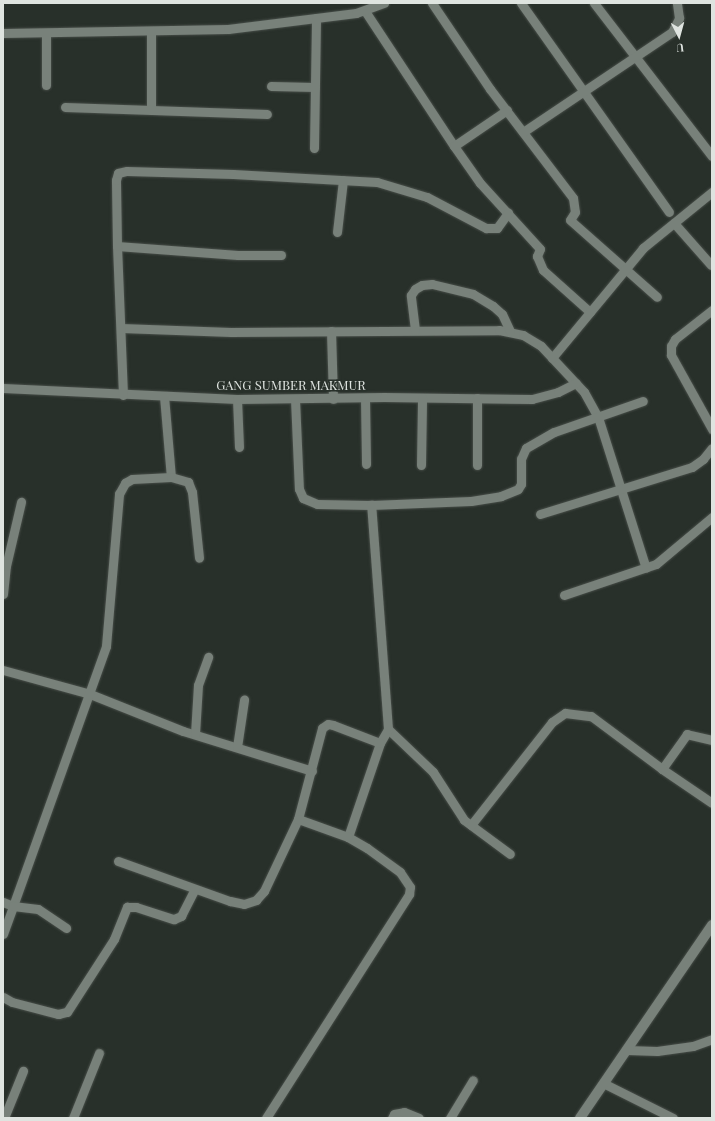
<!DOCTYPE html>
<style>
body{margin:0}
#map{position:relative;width:715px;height:1121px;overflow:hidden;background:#28302a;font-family:"Playfair Display",serif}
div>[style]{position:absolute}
.roads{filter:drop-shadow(0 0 1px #474d48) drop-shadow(0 0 1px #474d48)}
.minor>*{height:9px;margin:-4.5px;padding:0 4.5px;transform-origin:4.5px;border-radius:4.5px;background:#78817a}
.tertiary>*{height:10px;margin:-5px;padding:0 5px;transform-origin:5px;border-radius:5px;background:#78817a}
span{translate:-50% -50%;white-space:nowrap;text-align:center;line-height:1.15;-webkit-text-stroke:3px #28302a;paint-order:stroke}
.street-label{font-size:13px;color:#dfe4e0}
.frame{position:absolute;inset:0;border:4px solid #dfe4e0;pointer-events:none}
.north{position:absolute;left:659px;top:16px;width:40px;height:40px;-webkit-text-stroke:3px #28302a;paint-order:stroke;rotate:174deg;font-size:11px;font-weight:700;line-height:16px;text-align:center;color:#dfe4e0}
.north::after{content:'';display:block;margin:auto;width:14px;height:18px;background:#dfe4e0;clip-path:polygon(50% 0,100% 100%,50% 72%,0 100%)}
</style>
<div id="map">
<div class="roads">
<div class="minor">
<div style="left:432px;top:3px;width:104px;rotate:56deg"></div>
<div style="left:490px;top:89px;width:137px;rotate:52.7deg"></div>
<div style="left:573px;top:198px;width:14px;rotate:82deg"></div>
<div style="left:575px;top:212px;width:9px;rotate:122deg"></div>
<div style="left:570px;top:220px;width:116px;rotate:41.5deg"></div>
<div style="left:521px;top:3px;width:256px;rotate:54.7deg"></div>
<div style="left:594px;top:3px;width:193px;rotate:52.4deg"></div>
<div style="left:365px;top:11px;width:162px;rotate:56.6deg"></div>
<div style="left:151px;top:31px;width:79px;rotate:90deg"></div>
<div style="left:3px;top:33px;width:225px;rotate:-1deg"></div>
<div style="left:228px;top:29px;width:129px;rotate:-7.1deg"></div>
<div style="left:356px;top:13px;width:30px;rotate:-20deg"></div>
<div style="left:46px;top:85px;width:52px;rotate:-90deg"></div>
<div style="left:271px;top:86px;width:44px;rotate:1.3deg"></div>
<div style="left:65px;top:107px;width:202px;rotate:2deg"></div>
<div style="left:507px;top:110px;width:64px;rotate:145.8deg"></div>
<div style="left:454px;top:146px;width:45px;rotate:54.9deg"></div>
<div style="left:480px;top:183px;width:89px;rotate:47.7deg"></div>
<div style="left:540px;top:249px;width:8px;rotate:113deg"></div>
<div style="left:537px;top:256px;width:15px;rotate:67deg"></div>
<div style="left:543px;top:270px;width:63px;rotate:41.8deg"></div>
<div style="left:523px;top:132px;width:179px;rotate:-33.9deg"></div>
<div style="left:672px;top:32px;width:16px;rotate:-63deg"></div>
<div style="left:679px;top:18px;width:15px;rotate:-98deg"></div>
<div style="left:314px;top:148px;width:130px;rotate:-89.1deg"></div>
<div style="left:674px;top:223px;width:56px;rotate:48.6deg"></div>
<div style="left:337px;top:232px;width:52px;rotate:-83.4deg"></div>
<div style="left:117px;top:246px;width:121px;rotate:4.3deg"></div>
<div style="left:238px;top:255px;width:43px"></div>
<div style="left:712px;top:310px;width:47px;rotate:141.9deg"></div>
<div style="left:675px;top:339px;width:8px;rotate:120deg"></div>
<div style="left:671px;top:346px;width:9px;rotate:90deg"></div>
<div style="left:671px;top:355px;width:85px;rotate:61deg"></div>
<div style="left:121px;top:328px;width:110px;rotate:2.1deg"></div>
<div style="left:231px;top:332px;width:268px;rotate:-0.4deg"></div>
<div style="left:499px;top:330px;width:25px;rotate:12deg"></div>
<div style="left:523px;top:335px;width:21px;rotate:31deg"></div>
<div style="left:541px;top:346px;width:63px;rotate:46.9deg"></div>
<div style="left:584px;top:392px;width:29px;rotate:61deg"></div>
<div style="left:598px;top:417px;width:158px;rotate:72.4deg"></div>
<div style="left:415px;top:330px;width:35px;rotate:-97deg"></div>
<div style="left:411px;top:295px;width:7px;rotate:-56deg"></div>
<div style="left:415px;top:289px;width:8px;rotate:-30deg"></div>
<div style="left:422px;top:285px;width:10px;rotate:-6deg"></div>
<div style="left:432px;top:284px;width:42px;rotate:13.7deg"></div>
<div style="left:473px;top:294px;width:23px;rotate:31deg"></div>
<div style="left:493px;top:306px;width:12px;rotate:42deg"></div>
<div style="left:502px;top:314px;width:19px;rotate:65deg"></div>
<div style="left:331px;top:331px;width:68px;rotate:88.3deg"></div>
<div style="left:552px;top:358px;width:143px;rotate:-50.4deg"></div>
<div style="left:643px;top:248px;width:89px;rotate:-39.1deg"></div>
<div style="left:3px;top:388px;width:234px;rotate:2.7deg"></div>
<div style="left:237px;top:399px;width:147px;rotate:-0.8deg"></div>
<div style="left:384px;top:397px;width:148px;rotate:0.8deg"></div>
<div style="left:532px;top:399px;width:27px;rotate:-15deg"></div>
<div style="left:558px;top:392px;width:20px;rotate:-27deg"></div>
<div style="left:123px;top:395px;width:149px;rotate:-92.3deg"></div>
<div style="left:117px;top:246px;width:66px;rotate:-90.9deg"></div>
<div style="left:116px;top:180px;width:7px;rotate:-74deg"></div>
<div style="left:118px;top:173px;width:9px;rotate:-13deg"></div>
<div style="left:127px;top:171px;width:106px;rotate:1.6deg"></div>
<div style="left:233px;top:174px;width:144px;rotate:3.2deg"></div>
<div style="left:377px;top:182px;width:52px;rotate:16.7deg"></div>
<div style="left:427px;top:197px;width:67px;rotate:27.7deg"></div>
<div style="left:486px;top:228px;width:11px"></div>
<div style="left:497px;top:228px;width:19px;rotate:-54deg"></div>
<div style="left:164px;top:396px;width:81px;rotate:85.1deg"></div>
<div style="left:365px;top:398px;width:66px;rotate:89.1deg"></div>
<div style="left:237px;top:399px;width:48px;rotate:87.6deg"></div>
<div style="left:295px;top:399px;width:90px;rotate:87.5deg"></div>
<div style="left:299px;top:489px;width:10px;rotate:66deg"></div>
<div style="left:303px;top:498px;width:15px;rotate:23deg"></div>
<div style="left:317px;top:504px;width:54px;rotate:1.1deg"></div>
<div style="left:371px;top:505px;width:100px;rotate:-2.3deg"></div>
<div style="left:471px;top:501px;width:30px;rotate:-9deg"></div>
<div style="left:501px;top:496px;width:18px;rotate:-22deg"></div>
<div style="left:518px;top:489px;width:6px;rotate:-59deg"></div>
<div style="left:521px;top:484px;width:25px;rotate:-90deg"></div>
<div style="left:521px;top:459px;width:12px;rotate:-66deg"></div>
<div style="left:526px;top:448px;width:32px;rotate:-30deg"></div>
<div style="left:554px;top:432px;width:94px;rotate:-19.2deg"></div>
<div style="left:421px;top:465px;width:67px;rotate:-89.1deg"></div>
<div style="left:477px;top:465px;width:67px;rotate:-90deg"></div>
<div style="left:540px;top:514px;width:159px;rotate:-17.2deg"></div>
<div style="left:692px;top:467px;width:14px;rotate:-36deg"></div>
<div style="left:703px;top:459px;width:14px;rotate:-51deg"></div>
<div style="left:3px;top:594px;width:28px;rotate:-84deg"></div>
<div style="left:6px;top:566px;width:66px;rotate:-76.8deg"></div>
<div style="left:564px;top:595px;width:97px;rotate:-18.6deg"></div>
<div style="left:656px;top:564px;width:73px;rotate:-40deg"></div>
<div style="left:3px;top:670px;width:90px;rotate:15.4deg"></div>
<div style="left:90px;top:694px;width:100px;rotate:21.7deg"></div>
<div style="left:183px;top:731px;width:135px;rotate:17.2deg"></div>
<div style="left:388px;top:729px;width:62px;rotate:43.7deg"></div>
<div style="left:433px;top:772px;width:57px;rotate:57.1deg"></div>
<div style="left:464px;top:820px;width:57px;rotate:36.5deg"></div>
<div style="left:195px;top:734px;width:49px;rotate:-86.5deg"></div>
<div style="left:198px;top:685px;width:30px;rotate:-70deg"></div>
<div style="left:712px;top:740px;width:26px;rotate:-167deg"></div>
<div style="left:687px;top:734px;width:43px;rotate:125.5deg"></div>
<div style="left:662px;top:769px;width:60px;rotate:34.2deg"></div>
<div style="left:237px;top:747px;width:48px;rotate:-81.5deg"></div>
<div style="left:471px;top:825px;width:131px;rotate:-51.8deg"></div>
<div style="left:552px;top:722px;width:16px;rotate:-35deg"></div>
<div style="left:565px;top:713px;width:26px;rotate:7deg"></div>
<div style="left:591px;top:716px;width:89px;rotate:36.7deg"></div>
<div style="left:348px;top:837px;width:99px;rotate:-71.2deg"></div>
<div style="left:380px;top:743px;width:16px;rotate:-60deg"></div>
<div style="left:388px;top:729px;width:225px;rotate:-94.3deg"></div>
<div style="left:118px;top:861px;width:119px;rotate:19.7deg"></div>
<div style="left:230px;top:901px;width:14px;rotate:12deg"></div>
<div style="left:244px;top:904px;width:13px;rotate:-18deg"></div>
<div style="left:256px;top:900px;width:12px;rotate:-48deg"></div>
<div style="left:264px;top:891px;width:80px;rotate:-64.7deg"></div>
<div style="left:298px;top:819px;width:94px;rotate:-75.2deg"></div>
<div style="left:322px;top:728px;width:7px;rotate:-34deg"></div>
<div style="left:328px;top:724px;width:5px;rotate:11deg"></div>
<div style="left:333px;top:725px;width:50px;rotate:21deg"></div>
<div style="left:3px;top:902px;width:11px;rotate:22deg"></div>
<div style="left:13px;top:906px;width:276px;rotate:-70.3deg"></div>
<div style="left:106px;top:646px;width:153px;rotate:-85.1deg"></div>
<div style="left:119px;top:494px;width:13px;rotate:-61deg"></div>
<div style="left:125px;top:483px;width:8px;rotate:-30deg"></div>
<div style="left:132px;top:479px;width:39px;rotate:-3deg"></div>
<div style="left:171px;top:477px;width:18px;rotate:16deg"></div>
<div style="left:188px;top:482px;width:11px;rotate:68deg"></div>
<div style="left:192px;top:492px;width:66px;rotate:83.9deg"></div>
<div style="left:3px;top:934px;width:30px;rotate:-70deg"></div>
<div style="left:13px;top:906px;width:25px;rotate:7deg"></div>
<div style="left:38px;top:909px;width:34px;rotate:34deg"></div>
<div style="left:3px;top:997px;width:10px;rotate:29deg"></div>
<div style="left:12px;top:1002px;width:48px;rotate:14.6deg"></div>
<div style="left:58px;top:1014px;width:9px;rotate:-13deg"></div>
<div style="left:67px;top:1012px;width:87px;rotate:-57.2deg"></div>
<div style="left:114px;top:939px;width:35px;rotate:-68deg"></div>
<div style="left:127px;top:907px;width:9px"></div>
<div style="left:136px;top:907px;width:40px;rotate:18deg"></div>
<div style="left:174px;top:919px;width:8px;rotate:-23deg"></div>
<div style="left:181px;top:916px;width:30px;rotate:-63deg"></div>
<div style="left:627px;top:1050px;width:30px;rotate:2deg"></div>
<div style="left:657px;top:1051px;width:36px;rotate:-8deg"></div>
<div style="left:693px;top:1046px;width:20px;rotate:-20deg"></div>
<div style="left:605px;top:1084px;width:76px;rotate:26.6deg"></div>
<div style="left:4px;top:1118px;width:51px;rotate:-68deg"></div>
<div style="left:73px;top:1118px;width:70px;rotate:-68.2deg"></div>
<div style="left:266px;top:1118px;width:266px;rotate:-57.4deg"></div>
<div style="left:409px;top:894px;width:7px;rotate:-82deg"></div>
<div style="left:410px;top:887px;width:18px;rotate:-124deg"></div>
<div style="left:400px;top:872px;width:41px;rotate:-144deg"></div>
<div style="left:367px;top:848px;width:22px;rotate:-150deg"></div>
<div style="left:348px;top:837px;width:53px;rotate:-160.2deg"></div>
<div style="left:392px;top:1118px;width:4px;rotate:-63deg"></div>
<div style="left:394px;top:1114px;width:10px;rotate:-11deg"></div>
<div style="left:404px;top:1112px;width:16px;rotate:22deg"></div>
<div style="left:450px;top:1118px;width:44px;rotate:-58.8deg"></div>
</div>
<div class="tertiary">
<div style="left:580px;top:1118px;width:234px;rotate:-55.6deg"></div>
</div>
</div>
<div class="street-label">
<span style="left:291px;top:385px">GANG SUMBER MAKMUR</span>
</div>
<div class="frame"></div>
<div class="north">U</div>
</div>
